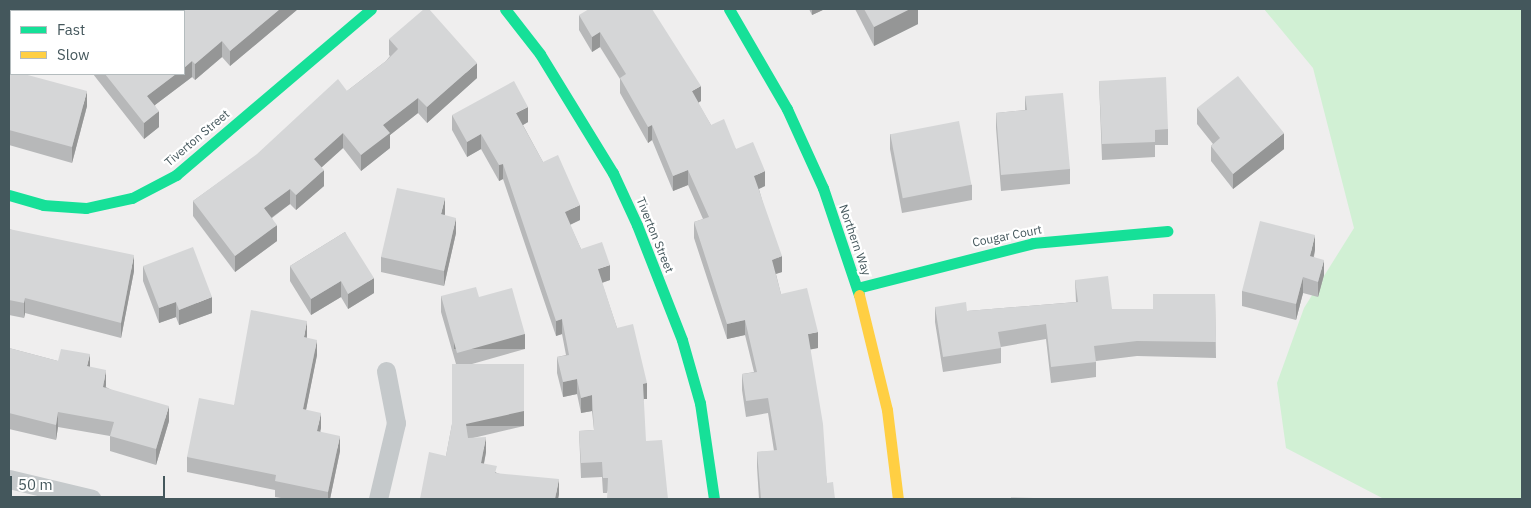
<!DOCTYPE html>
<style>
body{margin:0}
#map{position:relative;width:1531px;height:508px;overflow:hidden;background:#efeeee;font-family:"IBM Plex Sans",sans-serif}
div>[style]{position:absolute}
.green>*{inset:0;background:#d1f0d4}
.street>*{height:19px;margin:-9.5px;padding:0 9.5px;transform-origin:9.5px;border-radius:9.5px;background:#c5c9cb}
.fast>*{height:11px;margin:-5.5px;padding:0 5.5px;transform-origin:5.5px;border-radius:5.5px;background:#16e098}
.slow>*{height:11px;margin:-5.5px;padding:0 5.5px;transform-origin:5.5px;border-radius:5.5px;background:#ffcf43}
.wall>*{inset:0;background:#b7b8b9}
.shaded-wall>*{inset:0;background:#959696;transform-origin:0 0}
.building>*{inset:0;background:#d5d6d7;transform-origin:0 0}
span{translate:-50% -50%;white-space:nowrap;text-align:center;line-height:1.15;-webkit-text-stroke:4.5px #fff;paint-order:stroke}
.street-label{font-size:12px;color:#44575c}
.frame{position:absolute;inset:0;border:10px solid #44575c;pointer-events:none}
.legend{position:absolute;left:10px;top:10px;width:175px;height:65px;box-sizing:border-box;background:#fff;border:1px solid #b4bcbe;margin:0;padding:6px 9px;list-style:none;font-size:15px;color:#44575c}
.legend li{display:flex;align-items:center;gap:10px;height:25px}
.legend b{width:25px;border:1px solid #b4bcbe}
.scale{position:absolute;left:10px;top:476px;width:155px;height:22px;box-sizing:border-box;border:2px solid #44575c;border-top:0;padding-left:6px;font-size:15px;line-height:18px;white-space:nowrap;color:#44575c;-webkit-text-stroke:4px #fff;paint-order:stroke}
</style>
<div id="map">
<div class="green">
<div style="clip-path:polygon(1264px 9px,1522px 9px,1522px 499px,1384px 499px,1286px 448px,1277px 383px,1304px 308px,1354px 228px,1313px 68px)"></div>
</div>
<div class="street">
<div style="left:9px;top:479px;width:85px;rotate:13.5deg"></div>
<div style="left:378px;top:499px;width:78px;rotate:-76.7deg"></div>
<div style="left:396px;top:423px;width:53px;rotate:-100.9deg"></div>
</div>
<div class="fast">
<div style="left:505px;top:9px;width:57px;rotate:52.1deg"></div>
<div style="left:540px;top:54px;width:140px;rotate:58.5deg"></div>
<div style="left:613px;top:173px;width:57px;rotate:65.2deg"></div>
<div style="left:637px;top:225px;width:123px;rotate:68.6deg"></div>
<div style="left:682px;top:340px;width:66px;rotate:74.1deg"></div>
<div style="left:700px;top:403px;width:97px;rotate:81.7deg"></div>
<div style="left:729px;top:9px;width:116px;rotate:59.9deg"></div>
<div style="left:787px;top:109px;width:87px;rotate:65.5deg"></div>
<div style="left:823px;top:188px;width:113px;rotate:71.4deg"></div>
<div style="left:9px;top:195px;width:35px;rotate:16deg"></div>
<div style="left:43px;top:205px;width:43px;rotate:4deg"></div>
<div style="left:86px;top:208px;width:47px;rotate:-12.3deg"></div>
<div style="left:132px;top:198px;width:50px;rotate:-27.6deg"></div>
<div style="left:176px;top:175px;width:256px;rotate:-40.4deg"></div>
<div style="left:857px;top:288px;width:182px;rotate:-14.3deg"></div>
<div style="left:1033px;top:243px;width:135px;rotate:-5.1deg"></div>
</div>
<div class="slow">
<div style="left:859px;top:295px;width:118px;rotate:76.3deg"></div>
<div style="left:887px;top:410px;width:90px;rotate:83deg"></div>
</div>
<div class="wall">
<div style="clip-path:polygon(173px 9px,298px 9px,230px 66px,222px 57px,195px 80px,192px 77px,155px 105px,159px 127px,144px 139px,93px 74px,184px 74px,184px 11px,173px 11px)"></div>
<div style="clip-path:polygon(809px 9px,825px 9px,812px 15px)"></div>
<div style="clip-path:polygon(855px 9px,918px 9px,918px 24px,874px 46px)"></div>
<div style="clip-path:polygon(579px 15px,701px 101px,698px 103px,711px 125px,736px 149px,765px 186px,759px 189px,782px 272px,776px 274px,781px 294px,818px 348px,810px 349px,827px 483px,835px 499px,759px 499px,757px 467px,757px 452px,774px 451px,768px 413px,746px 417px,742px 390px,742px 374px,754px 372px,745px 335px,727px 339px,694px 238px,694px 222px,703px 219px,688px 185px,673px 191px,652px 140px,648px 143px,620px 93px,620px 79px,600px 47px,592px 52px,579px 30px)"></div>
<div style="clip-path:polygon(389px 39px,477px 78px,427px 123px,418px 113px,390px 135px,390px 148px,361px 171px,343px 148px,321px 168px,324px 186px,296px 210px,290px 204px,272px 218px,277px 241px,235px 272px,193px 216px,193px 201px,347px 91px,386px 61px,390px 56px,389px 55px)"></div>
<div style="clip-path:polygon(9px 70px,87px 106px,72px 163px,9px 145px)"></div>
<div style="clip-path:polygon(1099px 81px,1168px 129px,1168px 145px,1155px 145px,1155px 157px,1102px 160px)"></div>
<div style="clip-path:polygon(1025px 96px,1070px 169px,1070px 184px,1001px 191px,996px 128px,996px 113px,1025px 110px)"></div>
<div style="clip-path:polygon(1197px 108px,1284px 149px,1233px 189px,1211px 161px,1211px 146px,1213px 144px,1197px 124px)"></div>
<div style="clip-path:polygon(452px 115px,528px 122px,523px 125px,543px 162px,580px 220px,570px 225px,581px 249px,610px 280px,602px 283px,617px 328px,647px 399px,644px 399px,607px 493px,603px 493px,602px 477px,581px 478px,579px 431px,594px 430px,592px 411px,581px 413px,577px 394px,563px 397px,557px 373px,557px 357px,566px 355px,562px 334px,556px 336px,503px 179px,499px 181px,481px 149px,467px 157px,452px 130px)"></div>
<div style="clip-path:polygon(890px 134px,972px 185px,972px 200px,902px 213px,890px 149px)"></div>
<div style="clip-path:polygon(445px 214px,444px 215px,456px 233px,444px 286px,381px 272px,381px 257px)"></div>
<div style="clip-path:polygon(9px 229px,134px 271px,121px 338px,25px 313px,24px 318px,9px 315px)"></div>
<div style="clip-path:polygon(345px 232px,374px 293px,348px 309px,341px 297px,311px 315px,290px 281px,290px 266px)"></div>
<div style="clip-path:polygon(1315px 250px,1314px 257px,1324px 275px,1318px 297px,1303px 293px,1296px 320px,1242px 306px,1242px 291px)"></div>
<div style="clip-path:polygon(143px 266px,212px 313px,179px 325px,176px 317px,159px 323px,143px 281px)"></div>
<div style="clip-path:polygon(1075px 280px,1112px 309px,1153px 309px,1215px 294px,1216px 358px,1137px 356px,1096px 361px,1096px 377px,1051px 383px,1046px 339px,1001px 347px,1001px 363px,943px 372px,935px 322px,935px 307px,967px 311px,1076px 302px)"></div>
<div style="clip-path:polygon(441px 296px,479px 297px,525px 349px,472px 364px,524px 426px,473px 438px,486px 452px,484px 464px,497px 473px,559px 494px,558px 499px,420px 499px,446px 456px,452px 424px,456px 364px,441px 312px)"></div>
<div style="clip-path:polygon(307px 336px,307px 338px,317px 355px,306px 410px,321px 428px,320px 431px,340px 451px,330px 499px,287px 499px,275px 497px,275px 490px,187px 472px,187px 457px,234px 405px)"></div>
<div style="clip-path:polygon(9px 348px,58px 361px,90px 367px,106px 385px,106px 387px,169px 421px,156px 465px,110px 451px,110px 436px,58px 427px,56px 440px,9px 429px)"></div>
</div>
<div class="shaded-wall">
<div style="clip-path:polygon(280px 9px,298px 9px,230px 66px,230px 51px)"></div>
<div style="clip-path:polygon(812px 9px,825px 9px,812px 15px)"></div>
<div style="clip-path:polygon(910px 9px,918px 9px,918px 24px,874px 46px,874px 27px)"></div>
<div style="clip-path:polygon(600px 32px,600px 47px,592px 52px,592px 37px)"></div>
<div style="clip-path:polygon(222px 41px,222px 57px,195px 80px,195px 64px)"></div>
<div style="clip-path:polygon(192px 61px,192px 77px,147px 111px,147px 96px,176px 74px,184px 74px,184px 68px)"></div>
<div style="clip-path:polygon(477px 63px,477px 78px,427px 123px,427px 107px)"></div>
<div style="clip-path:polygon(701px 86px,701px 101px,692px 106px,692px 91px)"></div>
<div style="clip-path:polygon(87px 91px,87px 106px,72px 163px,72px 147px)"></div>
<div style="clip-path:polygon(418px 98px,418px 113px,390px 135px,390px 148px,361px 171px,361px 155px,383px 125px)"></div>
<div style="clip-path:polygon(528px 107px,528px 122px,516px 129px,516px 113px)"></div>
<div style="clip-path:polygon(159px 111px,159px 127px,144px 139px,144px 123px)"></div>
<div style="clip-path:polygon(652px 125px,652px 140px,648px 143px,648px 127px)"></div>
<div style="clip-path:polygon(343px 133px,343px 148px,314px 174px,314px 159px)"></div>
<div style="clip-path:polygon(1284px 133px,1284px 149px,1233px 189px,1233px 174px)"></div>
<div style="clip-path:polygon(481px 134px,481px 149px,467px 157px,467px 142px)"></div>
<div style="clip-path:polygon(503px 164px,503px 179px,499px 181px,499px 165px)"></div>
<div style="clip-path:polygon(324px 170px,324px 186px,296px 210px,296px 195px)"></div>
<div style="clip-path:polygon(688px 170px,688px 185px,673px 191px,673px 176px)"></div>
<div style="clip-path:polygon(765px 171px,765px 186px,754px 191px,754px 176px)"></div>
<div style="clip-path:polygon(290px 189px,290px 204px,264px 223px,264px 208px)"></div>
<div style="clip-path:polygon(445px 198px,445px 214px,441px 230px,441px 214px)"></div>
<div style="clip-path:polygon(580px 205px,580px 220px,565px 227px,565px 212px)"></div>
<div style="clip-path:polygon(456px 218px,456px 233px,444px 286px,444px 271px)"></div>
<div style="clip-path:polygon(277px 225px,277px 241px,235px 272px,235px 256px)"></div>
<div style="clip-path:polygon(1315px 235px,1315px 250px,1310px 271px,1310px 256px)"></div>
<div style="clip-path:polygon(134px 255px,134px 271px,121px 338px,121px 323px)"></div>
<div style="clip-path:polygon(782px 256px,782px 272px,772px 275px,772px 260px)"></div>
<div style="clip-path:polygon(1324px 260px,1324px 275px,1318px 297px,1318px 282px)"></div>
<div style="clip-path:polygon(610px 265px,610px 280px,598px 284px,598px 269px)"></div>
<div style="clip-path:polygon(1303px 277px,1303px 293px,1296px 320px,1296px 304px)"></div>
<div style="clip-path:polygon(374px 278px,374px 293px,348px 309px,348px 294px)"></div>
<div style="clip-path:polygon(341px 281px,341px 297px,311px 315px,311px 299px)"></div>
<div style="clip-path:polygon(212px 297px,212px 313px,179px 325px,179px 310px)"></div>
<div style="clip-path:polygon(25px 298px,25px 313px,24px 318px,24px 303px)"></div>
<div style="clip-path:polygon(176px 302px,176px 317px,159px 323px,159px 308px)"></div>
<div style="clip-path:polygon(562px 319px,562px 334px,556px 336px,556px 321px)"></div>
<div style="clip-path:polygon(745px 320px,745px 335px,727px 339px,727px 324px)"></div>
<div style="clip-path:polygon(307px 321px,307px 336px,304px 352px,304px 337px)"></div>
<div style="clip-path:polygon(818px 332px,818px 348px,808px 350px,808px 334px)"></div>
<div style="left:525px;top:334px;width:15px;height:71px;rotate:90deg"></div>
<div style="clip-path:polygon(317px 340px,317px 355px,303px 425px,303px 409px)"></div>
<div style="clip-path:polygon(90px 354px,90px 370px,87px 366px)"></div>
<div style="clip-path:polygon(106px 370px,106px 385px,103px 402px,103px 387px)"></div>
<div style="clip-path:polygon(577px 379px,577px 394px,563px 397px,563px 382px)"></div>
<div style="left:647px;top:383px;width:16px;height:4px;rotate:90deg"></div>
<div style="clip-path:polygon(592px 395px,592px 411px,581px 413px,581px 398px)"></div>
<div style="clip-path:polygon(169px 406px,169px 421px,156px 465px,156px 449px)"></div>
<div style="left:524px;top:411px;width:15px;height:59px;rotate:90deg"></div>
<div style="clip-path:polygon(58px 412px,58px 427px,56px 440px,56px 425px)"></div>
<div style="clip-path:polygon(321px 413px,321px 428px,317px 446px,317px 431px)"></div>
<div style="clip-path:polygon(340px 436px,340px 451px,330px 499px,328px 499px,328px 492px)"></div>
<div style="clip-path:polygon(486px 437px,486px 452px,481px 478px,481px 463px)"></div>
<div style="clip-path:polygon(559px 479px,559px 494px,558px 499px,555px 499px)"></div>
</div>
<div class="building">
<div style="clip-path:polygon(173px 9px,280px 9px,230px 51px,222px 41px,195px 64px,192px 61px,184px 68px,184px 11px,176px 11px)"></div>
<div style="clip-path:polygon(424px 9px,429px 9px,477px 63px,427px 107px,418px 98px,383px 125px,390px 133px,361px 155px,343px 133px,314px 159px,324px 170px,296px 195px,290px 189px,264px 208px,277px 225px,235px 256px,193px 201px,257px 154px,338px 79px,347px 91px,386px 61px,398px 49px,389px 39px)"></div>
<div style="clip-path:polygon(589px 9px,652px 9px,701px 86px,692px 91px,711px 125px,724px 119px,736px 149px,753px 142px,765px 171px,754px 176px,782px 256px,772px 260px,781px 294px,807px 288px,818px 332px,808px 334px,823px 424px,827px 483px,833px 482px,835px 499px,761px 499px,757px 452px,777px 450px,768px 398px,746px 401px,742px 374px,757px 372px,745px 320px,727px 324px,694px 222px,709px 217px,688px 170px,673px 176px,652px 125px,648px 127px,620px 78px,626px 74px,600px 32px,592px 37px,579px 15px)"></div>
<div style="clip-path:polygon(864px 9px,910px 9px,874px 27px)"></div>
<div style="clip-path:polygon(9px 70px,11px 70px,11px 74px,24px 74px,87px 91px,72px 147px,9px 130px)"></div>
<div style="clip-path:polygon(105px 74px,176px 74px,147px 96px,159px 111px,144px 123px)"></div>
<div style="clip-path:polygon(1238px 76px,1284px 133px,1233px 174px,1211px 146px,1220px 138px,1197px 108px)"></div>
<div style="clip-path:polygon(1166px 77px,1168px 129px,1155px 130px,1155px 142px,1102px 144px,1099px 81px)"></div>
<div style="clip-path:polygon(514px 81px,528px 107px,516px 113px,543px 162px,558px 155px,580px 205px,565px 212px,581px 249px,602px 242px,610px 265px,598px 269px,617px 328px,633px 324px,647px 383px,643px 384px,646px 441px,662px 440px,668px 499px,607px 499px,608px 478px,603px 478px,602px 462px,581px 463px,579px 431px,594px 430px,592px 395px,581px 398px,577px 379px,563px 382px,557px 357px,569px 355px,562px 319px,556px 321px,503px 164px,499px 165px,481px 134px,467px 142px,452px 115px)"></div>
<div style="clip-path:polygon(1063px 93px,1070px 169px,1001px 175px,996px 113px,1027px 110px,1025px 96px)"></div>
<div style="left:959px;top:121px;width:65px;height:70px;rotate:79deg"></div>
<div style="clip-path:polygon(397px 188px,445px 198px,441px 214px,456px 218px,444px 271px,381px 257px)"></div>
<div style="clip-path:polygon(1260px 221px,1315px 235px,1310px 256px,1324px 260px,1318px 282px,1303px 277px,1296px 304px,1242px 291px)"></div>
<div style="clip-path:polygon(9px 229px,134px 255px,121px 323px,25px 298px,24px 303px,9px 300px)"></div>
<div style="clip-path:polygon(345px 232px,374px 278px,348px 294px,341px 281px,311px 299px,290px 266px)"></div>
<div style="clip-path:polygon(193px 247px,212px 297px,179px 310px,176px 302px,159px 308px,143px 266px)"></div>
<div style="clip-path:polygon(1108px 276px,1112px 309px,1153px 309px,1153px 294px,1215px 294px,1216px 342px,1137px 341px,1094px 346px,1096px 362px,1051px 367px,1046px 324px,998px 332px,1001px 348px,943px 357px,935px 307px,966px 302px,967px 311px,1078px 302px,1075px 280px)"></div>
<div style="clip-path:polygon(476px 287px,479px 297px,512px 288px,525px 334px,457px 353px,441px 296px)"></div>
<div style="clip-path:polygon(251px 310px,307px 321px,304px 337px,317px 340px,303px 409px,321px 413px,317px 431px,340px 436px,328px 492px,275px 481px,276px 475px,187px 457px,199px 398px,234px 405px)"></div>
<div style="clip-path:polygon(9px 348px,58px 361px,61px 349px,90px 354px,87px 366px,106px 370px,103px 387px,169px 406px,156px 449px,110px 436px,114px 422px,58px 412px,56px 425px,9px 413px)"></div>
<div style="clip-path:polygon(452px 364px,524px 364px,524px 411px,466px 424px,468px 438px,486px 437px,481px 463px,497px 466px,495px 473px,559px 479px,555px 499px,420px 499px,429px 452px,446px 456px,452px 424px)"></div>
<div style="clip-path:polygon(1011px 497px,1058px 499px,1011px 499px)"></div>
</div>
<div class="street-label">
<span style="left:197px;top:138px;rotate:-40deg">Tiverton Street</span>
<span style="left:655px;top:235px;rotate:68deg">Tiverton Street</span>
<span style="left:1007px;top:236px;rotate:-11deg">Cougar Court</span>
<span style="left:855px;top:240px;rotate:71deg">Northern Way</span>
</div>
<div class="frame"></div>
<ul class="legend">
<li><b style="height:6px;background:#16e098"></b>Fast</li>
<li><b style="height:6px;background:#ffcf43"></b>Slow</li>
</ul>
<div class="scale">50 m</div>
</div>
